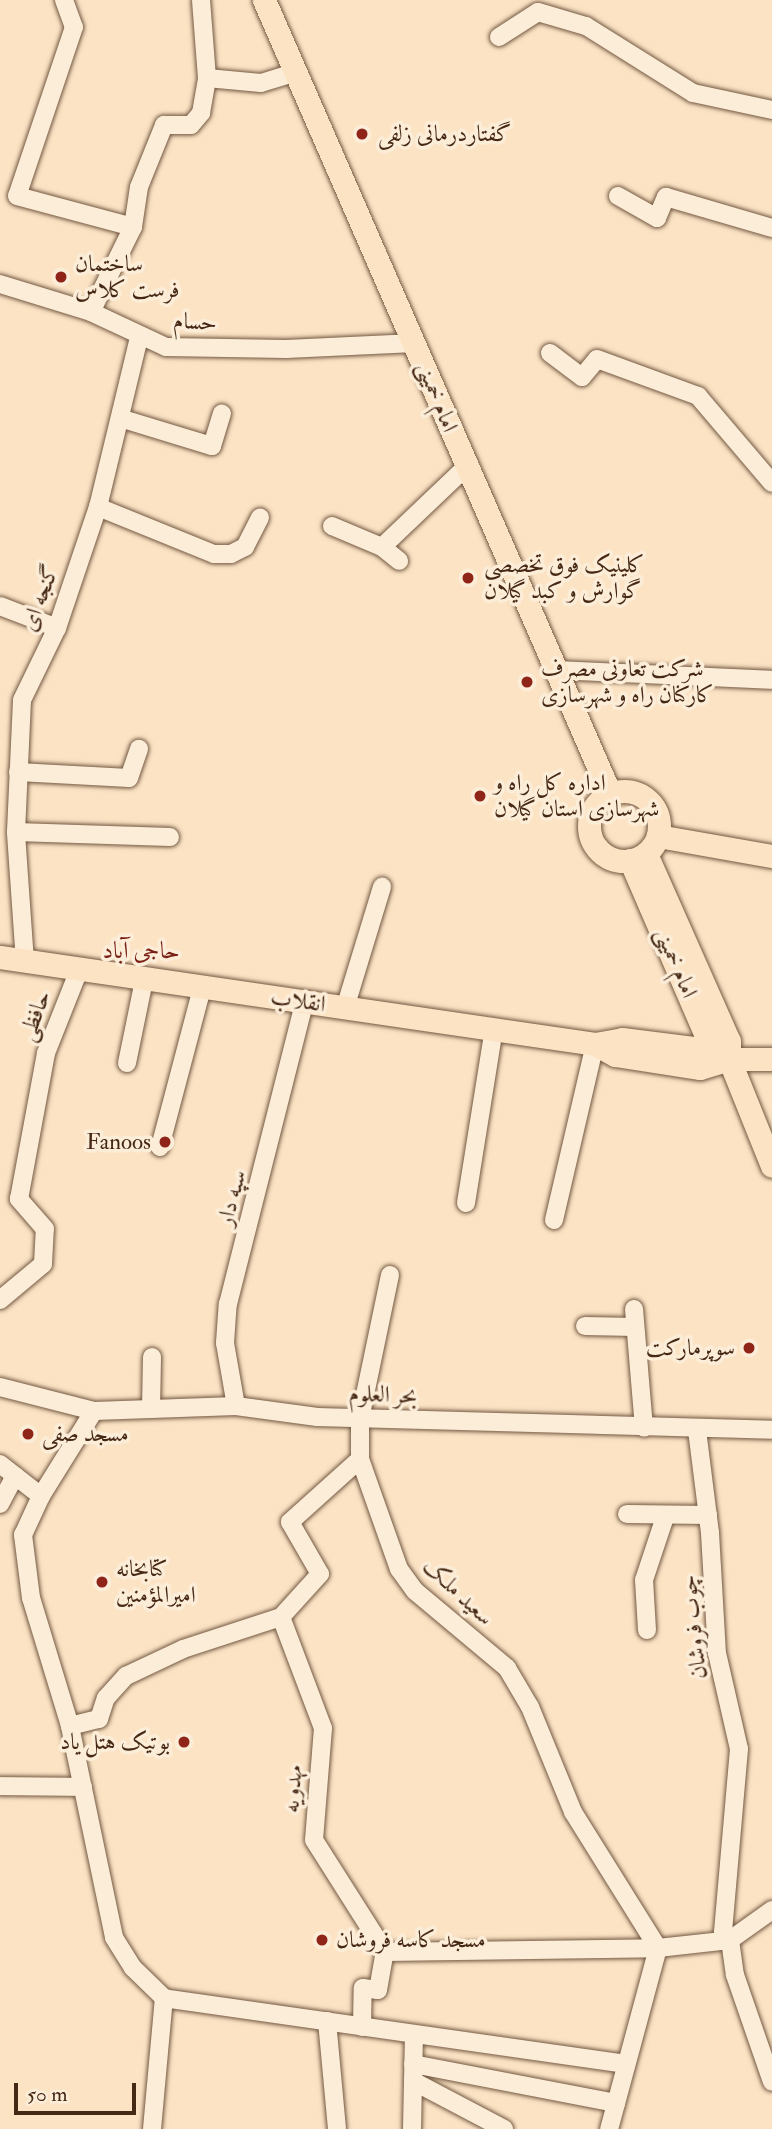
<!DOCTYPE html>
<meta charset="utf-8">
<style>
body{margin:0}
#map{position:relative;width:772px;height:2129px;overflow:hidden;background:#fbe3c4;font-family:"IM FELL Double Pica",Amiri,serif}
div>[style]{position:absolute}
.roads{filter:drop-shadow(0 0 2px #735841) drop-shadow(0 0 2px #735841)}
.minor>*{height:18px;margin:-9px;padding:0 9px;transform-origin:9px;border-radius:9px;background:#fcedd9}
.major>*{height:23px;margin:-11.5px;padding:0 11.5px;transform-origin:11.5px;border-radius:11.5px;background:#fbe3c4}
.major>.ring{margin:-11.5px;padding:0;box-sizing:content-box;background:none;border:23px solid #fbe3c4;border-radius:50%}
.dots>*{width:19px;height:19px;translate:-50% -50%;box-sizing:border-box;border:4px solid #fcedd9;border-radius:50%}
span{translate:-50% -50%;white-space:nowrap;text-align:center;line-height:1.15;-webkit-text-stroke:7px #fcedd9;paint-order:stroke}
.poi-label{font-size:23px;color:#462915}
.left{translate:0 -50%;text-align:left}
.right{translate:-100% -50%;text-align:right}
.street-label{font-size:23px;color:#462915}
.neighbourhood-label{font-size:24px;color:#7a1f14}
.scale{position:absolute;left:14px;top:2083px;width:122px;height:32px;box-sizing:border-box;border:4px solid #462915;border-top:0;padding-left:9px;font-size:21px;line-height:24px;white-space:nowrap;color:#462915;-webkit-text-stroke:5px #fcedd9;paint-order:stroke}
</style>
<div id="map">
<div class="roads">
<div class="minor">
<div style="left:64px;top:0;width:29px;rotate:70deg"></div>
<div style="left:74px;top:27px;width:178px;rotate:108.6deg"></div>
<div style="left:17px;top:196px;width:120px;rotate:15deg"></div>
<div style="left:499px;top:37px;width:46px;rotate:-32.7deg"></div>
<div style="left:538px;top:12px;width:50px;rotate:16.3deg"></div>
<div style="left:586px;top:26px;width:126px;rotate:32.1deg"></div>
<div style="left:693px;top:93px;width:81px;rotate:12.1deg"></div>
<div style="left:207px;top:78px;width:54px;rotate:5.3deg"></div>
<div style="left:261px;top:83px;width:37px;rotate:-17deg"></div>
<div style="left:618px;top:196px;width:45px;rotate:29.4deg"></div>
<div style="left:657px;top:218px;width:23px;rotate:-67deg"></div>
<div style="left:666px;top:197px;width:110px;rotate:16.3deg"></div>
<div style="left:0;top:284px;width:95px;rotate:17.1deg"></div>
<div style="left:91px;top:312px;width:83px;rotate:25deg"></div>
<div style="left:166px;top:347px;width:120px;rotate:1deg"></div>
<div style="left:286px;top:349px;width:129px;rotate:-2.7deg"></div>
<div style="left:91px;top:312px;width:95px;rotate:-63.7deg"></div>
<div style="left:133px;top:227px;width:40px;rotate:-81.5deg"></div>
<div style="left:139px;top:187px;width:67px;rotate:-68deg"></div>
<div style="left:164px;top:125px;width:27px"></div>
<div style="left:191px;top:125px;width:16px;rotate:-50deg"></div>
<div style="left:201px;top:113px;width:36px;rotate:-80deg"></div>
<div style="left:207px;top:78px;width:78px;rotate:-94.4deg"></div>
<div style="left:550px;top:353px;width:40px;rotate:37deg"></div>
<div style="left:582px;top:377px;width:23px;rotate:-50deg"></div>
<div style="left:597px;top:359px;width:108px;rotate:20.1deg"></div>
<div style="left:698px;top:396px;width:114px;rotate:49.6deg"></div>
<div style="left:123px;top:419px;width:93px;rotate:16.9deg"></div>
<div style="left:212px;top:446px;width:34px;rotate:-73deg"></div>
<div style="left:98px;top:507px;width:125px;rotate:22.1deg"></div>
<div style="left:214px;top:554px;width:17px"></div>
<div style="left:231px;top:554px;width:16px;rotate:-27deg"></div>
<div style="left:245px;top:547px;width:33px;rotate:-63deg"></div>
<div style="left:332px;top:526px;width:54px;rotate:22.8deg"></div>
<div style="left:382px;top:547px;width:22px;rotate:39deg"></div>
<div style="left:382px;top:547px;width:116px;rotate:-43.6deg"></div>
<div style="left:0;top:606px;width:61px;rotate:21.1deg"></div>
<div style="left:554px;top:670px;width:218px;rotate:2.6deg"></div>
<div style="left:18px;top:772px;width:111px;rotate:3.1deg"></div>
<div style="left:129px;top:778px;width:31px;rotate:-71deg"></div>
<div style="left:16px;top:832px;width:154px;rotate:1.9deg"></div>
<div style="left:25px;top:962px;width:130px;rotate:-94deg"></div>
<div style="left:16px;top:832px;width:132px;rotate:-87.4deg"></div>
<div style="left:22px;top:700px;width:80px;rotate:-64.1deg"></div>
<div style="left:57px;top:628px;width:128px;rotate:-71.3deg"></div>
<div style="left:98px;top:507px;width:174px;rotate:-76.4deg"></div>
<div style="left:345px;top:1008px;width:127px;rotate:-73deg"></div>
<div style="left:127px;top:1063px;width:85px;rotate:-78.4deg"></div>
<div style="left:160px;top:1147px;width:164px;rotate:-75.2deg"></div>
<div style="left:466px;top:1203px;width:176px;rotate:-80.9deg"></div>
<div style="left:554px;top:1220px;width:181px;rotate:-76.9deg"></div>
<div style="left:390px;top:1275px;width:147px;rotate:101.8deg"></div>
<div style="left:360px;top:1419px;width:40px;rotate:90deg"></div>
<div style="left:360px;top:1459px;width:117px;rotate:70.5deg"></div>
<div style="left:399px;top:1569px;width:27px;rotate:54deg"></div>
<div style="left:415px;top:1591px;width:120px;rotate:39.9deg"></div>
<div style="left:507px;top:1668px;width:45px;rotate:59.5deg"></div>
<div style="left:530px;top:1707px;width:113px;rotate:67.7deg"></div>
<div style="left:573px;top:1812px;width:160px;rotate:58deg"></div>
<div style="left:658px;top:1948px;width:188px;rotate:105.1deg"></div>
<div style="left:0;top:1300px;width:56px;rotate:-39.9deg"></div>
<div style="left:43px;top:1264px;width:35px;rotate:-87deg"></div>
<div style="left:45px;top:1229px;width:40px;rotate:-131deg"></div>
<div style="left:19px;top:1199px;width:148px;rotate:-79.5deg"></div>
<div style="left:46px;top:1053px;width:89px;rotate:-68.3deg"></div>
<div style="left:634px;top:1309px;width:119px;rotate:85.2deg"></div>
<div style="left:585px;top:1326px;width:50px;rotate:1.1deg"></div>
<div style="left:0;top:1387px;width:97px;rotate:14.3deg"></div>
<div style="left:236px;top:1406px;width:64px;rotate:-99.9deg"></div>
<div style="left:225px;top:1343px;width:39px;rotate:-86deg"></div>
<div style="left:228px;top:1304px;width:310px;rotate:-75.8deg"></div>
<div style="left:151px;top:1409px;width:52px;rotate:-88.9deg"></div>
<div style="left:697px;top:1430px;width:104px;rotate:82.8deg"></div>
<div style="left:710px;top:1533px;width:120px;rotate:86.7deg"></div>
<div style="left:717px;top:1653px;width:98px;rotate:77.1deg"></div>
<div style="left:739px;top:1749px;width:184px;rotate:95deg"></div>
<div style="left:723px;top:1932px;width:11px;rotate:49deg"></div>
<div style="left:730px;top:1940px;width:35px;rotate:82deg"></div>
<div style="left:735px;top:1975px;width:113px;rotate:70.9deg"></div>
<div style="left:0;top:1464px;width:52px;rotate:38deg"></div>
<div style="left:0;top:1504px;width:32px;rotate:-62deg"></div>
<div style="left:627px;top:1514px;width:81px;rotate:0.7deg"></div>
<div style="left:281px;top:1617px;width:119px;rotate:69.3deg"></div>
<div style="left:323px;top:1728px;width:112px;rotate:94.6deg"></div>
<div style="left:314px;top:1840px;width:133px;rotate:57.6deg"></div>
<div style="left:647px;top:1630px;width:50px;rotate:-93.4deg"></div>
<div style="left:644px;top:1580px;width:66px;rotate:-71.6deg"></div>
<div style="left:70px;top:1726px;width:30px;rotate:-14deg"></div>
<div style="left:99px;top:1719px;width:22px;rotate:-72deg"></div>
<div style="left:106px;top:1698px;width:30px;rotate:-48deg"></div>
<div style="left:126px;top:1676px;width:63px;rotate:-25.3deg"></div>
<div style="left:183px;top:1649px;width:103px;rotate:-18.1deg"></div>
<div style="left:281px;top:1617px;width:58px;rotate:-47.8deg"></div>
<div style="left:320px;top:1574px;width:60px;rotate:-120deg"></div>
<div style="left:290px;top:1522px;width:94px;rotate:-42deg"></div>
<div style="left:0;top:1786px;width:83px;rotate:0.7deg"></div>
<div style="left:385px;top:1952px;width:273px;rotate:-0.8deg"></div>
<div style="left:658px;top:1948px;width:72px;rotate:-6.3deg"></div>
<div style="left:730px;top:1940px;width:52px;rotate:-35.5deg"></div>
<div style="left:327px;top:2021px;width:108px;rotate:84.7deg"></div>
<div style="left:362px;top:2027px;width:39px;rotate:-89deg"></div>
<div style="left:363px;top:1988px;width:15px;rotate:8deg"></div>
<div style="left:378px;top:1990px;width:39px;rotate:-80deg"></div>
<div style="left:414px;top:2034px;width:47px;rotate:91.2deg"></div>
<div style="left:413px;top:2081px;width:103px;rotate:27.8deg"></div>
<div style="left:413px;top:2064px;width:207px;rotate:10.9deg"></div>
<div style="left:626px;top:2064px;width:467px;rotate:-171.9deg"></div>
<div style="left:164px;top:1998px;width:43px;rotate:-135.9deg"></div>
<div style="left:133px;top:1968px;width:36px;rotate:-122deg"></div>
<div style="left:114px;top:1937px;width:216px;rotate:-101.8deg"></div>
<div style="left:70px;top:1726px;width:134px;rotate:-106.9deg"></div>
<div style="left:31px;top:1598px;width:64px;rotate:-97.2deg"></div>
<div style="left:23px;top:1535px;width:43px;rotate:-65.2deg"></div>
<div style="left:41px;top:1496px;width:100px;rotate:-58.1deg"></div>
<div style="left:94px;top:1411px;width:142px;rotate:-2deg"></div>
<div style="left:236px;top:1406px;width:82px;rotate:7.7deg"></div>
<div style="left:317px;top:1417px;width:455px;rotate:1.6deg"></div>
<div style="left:152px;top:2129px;width:132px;rotate:-84.8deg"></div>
<div style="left:412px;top:2129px;width:48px;rotate:-88.8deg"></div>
</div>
<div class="major">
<div style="left:264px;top:0;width:866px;rotate:66.45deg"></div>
<div class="ring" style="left:589px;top:791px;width:47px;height:47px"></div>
<div style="left:658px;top:836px;width:116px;rotate:10deg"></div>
<div style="left:646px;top:854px;width:205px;rotate:66.1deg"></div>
<div style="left:729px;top:1041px;width:18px;rotate:90deg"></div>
<div style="left:729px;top:1059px;width:115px;rotate:68.1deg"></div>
<div style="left:630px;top:860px;width:202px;rotate:66.6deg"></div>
<div style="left:710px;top:1045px;width:19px;rotate:35deg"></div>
<div style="left:0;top:957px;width:601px;rotate:8.32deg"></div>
<div style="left:595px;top:1044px;width:27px;rotate:-10deg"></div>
<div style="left:622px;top:1039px;width:72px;rotate:7.2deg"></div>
<div style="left:693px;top:1048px;width:38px;rotate:17deg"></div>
<div style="left:729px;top:1059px;width:43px"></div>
<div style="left:595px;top:1044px;width:23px;rotate:29deg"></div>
<div style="left:615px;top:1055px;width:86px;rotate:8.7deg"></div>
<div style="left:700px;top:1068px;width:30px;rotate:-17deg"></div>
</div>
</div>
<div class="dots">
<div style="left:362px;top:134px;background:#8f2418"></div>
<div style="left:61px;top:277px;background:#8f2418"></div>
<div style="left:468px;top:578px;background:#8f2418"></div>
<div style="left:527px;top:682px;background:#8f2418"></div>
<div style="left:480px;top:796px;background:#8f2418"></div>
<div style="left:165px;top:1142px;background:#8f2418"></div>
<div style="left:749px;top:1348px;background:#8f2418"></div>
<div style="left:28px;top:1434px;background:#8f2418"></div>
<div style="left:102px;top:1582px;background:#8f2418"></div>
<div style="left:184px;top:1742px;background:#8f2418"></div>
<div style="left:322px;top:1940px;background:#8f2418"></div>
</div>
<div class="poi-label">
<span class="left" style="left:378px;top:134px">گفتاردرمانی زلفی</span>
<span class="left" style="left:75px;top:277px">ساختمان<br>فرست کلاس</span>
<span class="left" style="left:484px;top:578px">کلینیک فوق تخصصی<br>گوارش و کبد گیلان</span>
<span class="left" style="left:541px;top:682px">شرکت تعاونی مصرف<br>کارکنان راه و شهرسازی</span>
<span class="left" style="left:494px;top:796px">اداره کل راه و<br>شهرسازی استان گیلان</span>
<span class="right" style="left:151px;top:1142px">Fanoos</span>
<span class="right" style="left:735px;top:1348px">سوپرمارکت</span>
<span class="left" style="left:42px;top:1434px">مسجد صفی</span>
<span class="left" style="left:116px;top:1582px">کتابخانه<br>امیرالمؤمنین</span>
<span class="right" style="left:170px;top:1742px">بوتیک هتل یاد</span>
<span class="left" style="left:336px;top:1940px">مسجد کاسه فروشان</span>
</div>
<div class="street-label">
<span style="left:195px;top:322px;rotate:3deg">حسام</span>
<span style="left:437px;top:397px;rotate:68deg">امام خمینی</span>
<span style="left:40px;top:598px;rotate:-69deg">گنجه ای</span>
<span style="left:676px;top:963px;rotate:67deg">امام خمینی</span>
<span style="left:298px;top:1001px;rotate:8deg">انقلاب</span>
<span style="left:35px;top:1016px;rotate:-70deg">حافظی</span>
<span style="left:232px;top:1198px;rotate:-75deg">سپه دار</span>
<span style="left:383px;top:1395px;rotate:2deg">بحر العلوم</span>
<span style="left:458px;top:1592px;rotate:43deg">سعید ملک</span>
<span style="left:694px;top:1627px;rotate:-96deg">چوب فروشان</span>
<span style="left:293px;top:1789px;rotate:-86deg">مهدویه</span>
</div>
<div class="neighbourhood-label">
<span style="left:141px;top:951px">حاجی آباد</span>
</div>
<div class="scale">50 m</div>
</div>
